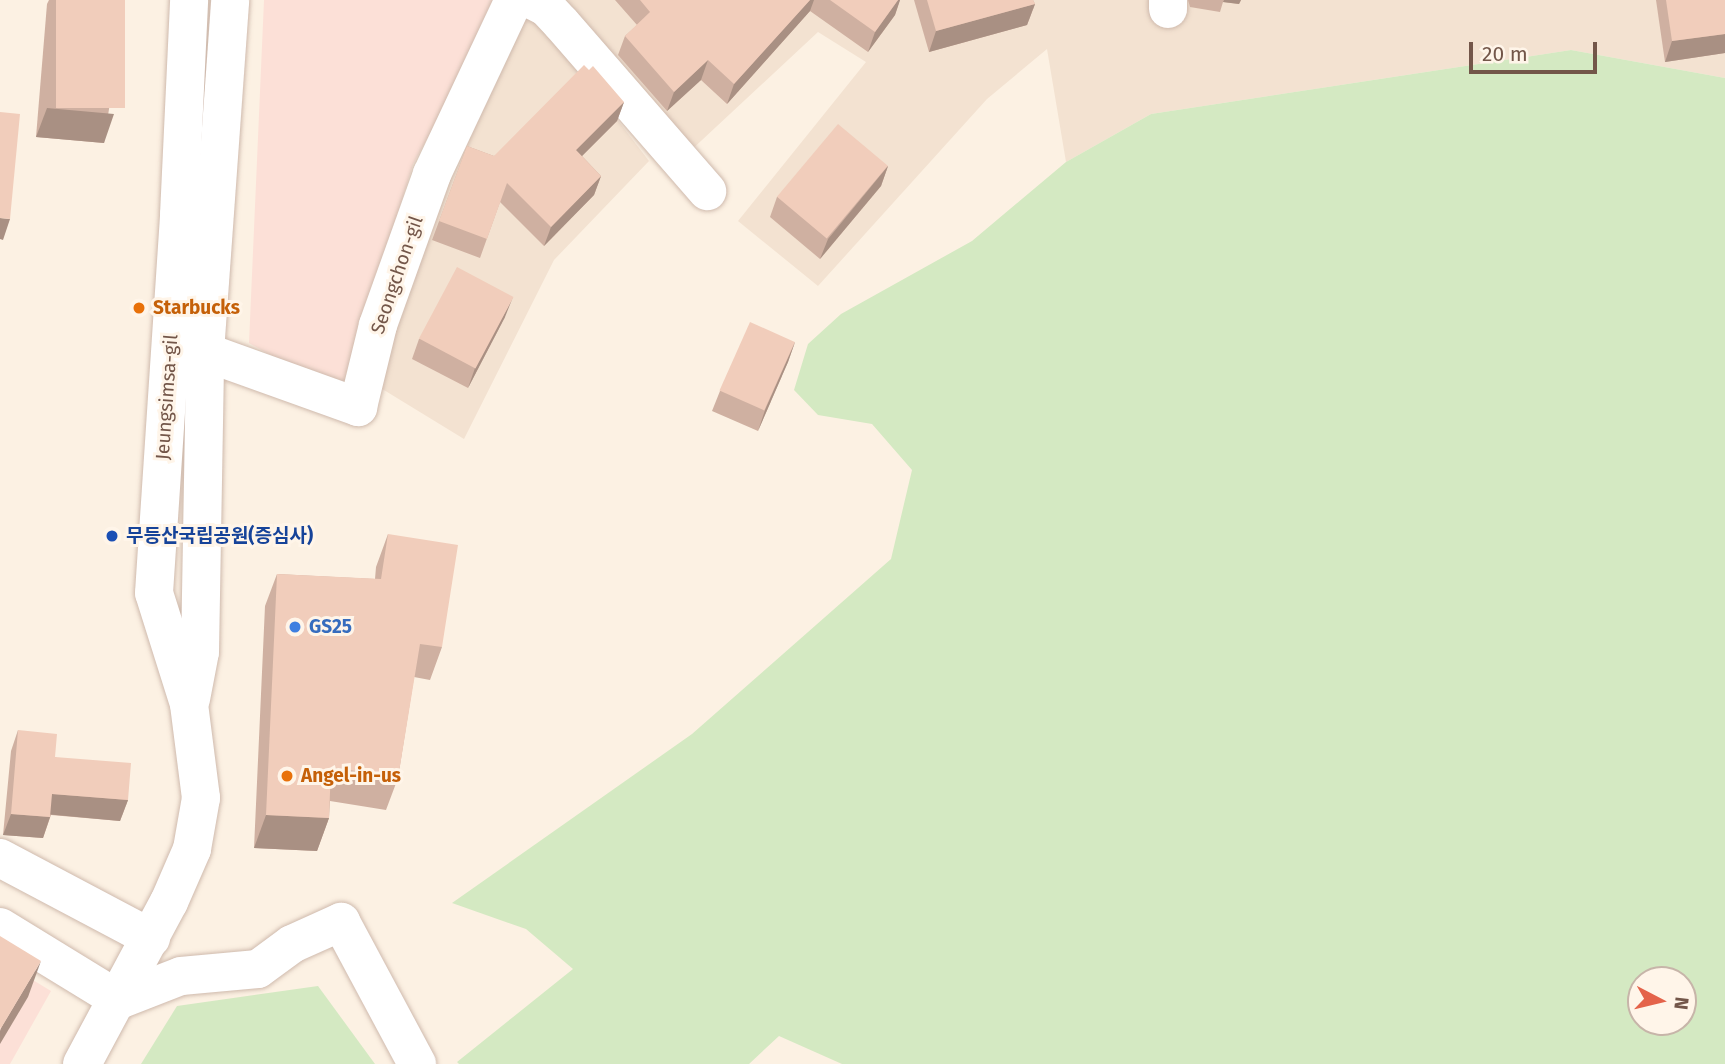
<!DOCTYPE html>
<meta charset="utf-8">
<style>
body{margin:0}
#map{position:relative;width:1725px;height:1064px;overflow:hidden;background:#fcf1e3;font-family:"Fira Sans","Noto Sans KR",sans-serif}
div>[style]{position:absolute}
.residential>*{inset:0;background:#f3e2d1}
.commercial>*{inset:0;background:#fce0d7}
.green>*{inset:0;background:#d4e9c2}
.roads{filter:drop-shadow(0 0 2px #cfbaad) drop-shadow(0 0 2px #cfbaad)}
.minor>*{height:38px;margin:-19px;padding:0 19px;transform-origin:19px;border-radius:19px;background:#fff}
.wall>*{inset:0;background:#cfb0a1}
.shaded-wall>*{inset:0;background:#a99083}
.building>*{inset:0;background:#f1cdbb;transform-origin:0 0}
.dots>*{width:19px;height:19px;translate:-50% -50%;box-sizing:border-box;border:4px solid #fff5e9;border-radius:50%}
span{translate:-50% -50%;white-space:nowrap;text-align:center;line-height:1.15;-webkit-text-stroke:6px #fff5e9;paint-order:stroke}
.street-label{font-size:19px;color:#735649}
.food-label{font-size:19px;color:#c56008;font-weight:700}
.left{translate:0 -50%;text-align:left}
.transit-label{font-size:19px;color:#164399;font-weight:700}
.shop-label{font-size:19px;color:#366cbe;font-weight:700}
.north{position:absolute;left:1627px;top:966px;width:70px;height:70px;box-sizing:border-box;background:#fff5e9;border:2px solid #c7b5a9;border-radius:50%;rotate:97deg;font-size:19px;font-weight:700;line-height:28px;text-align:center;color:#735649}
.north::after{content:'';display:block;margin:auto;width:24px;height:32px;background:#e4634a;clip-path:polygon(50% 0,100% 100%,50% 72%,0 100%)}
.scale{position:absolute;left:1469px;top:42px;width:128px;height:32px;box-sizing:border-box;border:4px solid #735649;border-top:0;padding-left:9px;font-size:21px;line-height:24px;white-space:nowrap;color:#735649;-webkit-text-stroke:5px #fff5e9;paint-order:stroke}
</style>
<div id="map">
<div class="residential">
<div style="clip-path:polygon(547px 0,1725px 0,1725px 78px,1571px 50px,1151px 114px,1066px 162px,1047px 49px,987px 99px,818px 286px,738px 221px,866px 62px,818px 32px,687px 154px)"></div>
<div style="clip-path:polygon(527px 8px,546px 27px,649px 161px,554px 260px,464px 439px,379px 387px,424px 224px)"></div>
</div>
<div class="commercial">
<div style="clip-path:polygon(264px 0,499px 0,478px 48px,413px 164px,342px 395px,249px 343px)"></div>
<div style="clip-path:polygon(0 960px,51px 991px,10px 1064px,0 1064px)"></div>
</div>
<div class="green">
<div style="clip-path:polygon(evenodd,1571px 50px,1725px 78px,1725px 1064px,842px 1064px,779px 1036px,749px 1064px,459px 1064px,457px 1062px,573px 969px,526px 929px,452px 903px,692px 734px,891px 559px,912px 470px,872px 424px,818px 415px,794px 390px,808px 344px,841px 314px,972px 241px,1066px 162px,1151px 114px,1571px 50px,1683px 980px,1683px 1022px,1641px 1022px,1641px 980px,1683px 980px)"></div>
<div style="clip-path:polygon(318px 986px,375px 1064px,141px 1064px,177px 1006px)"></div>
</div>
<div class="roads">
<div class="minor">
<div style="left:532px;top:0;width:16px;rotate:27deg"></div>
<div style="left:546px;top:7px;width:22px;rotate:47deg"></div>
<div style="left:561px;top:23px;width:223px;rotate:49deg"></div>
<div style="left:1168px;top:0;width:9px;rotate:90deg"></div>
<div style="left:205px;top:352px;width:163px;rotate:19.8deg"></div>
<div style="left:358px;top:407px;width:84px;rotate:-76.3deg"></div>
<div style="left:378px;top:325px;width:160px;rotate:-70.3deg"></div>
<div style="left:432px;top:174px;width:192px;rotate:-64.8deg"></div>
<div style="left:191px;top:699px;width:48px;rotate:-79.2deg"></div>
<div style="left:200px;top:652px;width:300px;rotate:-89deg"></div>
<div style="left:205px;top:352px;width:353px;rotate:-85.9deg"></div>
<div style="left:0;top:858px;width:171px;rotate:27.9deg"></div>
<div style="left:0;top:927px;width:140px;rotate:31.5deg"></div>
<div style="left:119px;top:1000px;width:66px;rotate:-21.2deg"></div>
<div style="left:181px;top:976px;width:77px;rotate:-5.2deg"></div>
<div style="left:258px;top:969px;width:42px;rotate:-36.3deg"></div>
<div style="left:292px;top:944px;width:54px;rotate:-24.2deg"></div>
<div style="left:341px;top:922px;width:161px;rotate:61.8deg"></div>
<div style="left:82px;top:1064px;width:184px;rotate:-61.8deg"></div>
<div style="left:169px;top:902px;width:58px;rotate:-66.5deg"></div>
<div style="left:192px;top:849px;width:52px;rotate:-80deg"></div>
<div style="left:201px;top:798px;width:95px;rotate:-97.3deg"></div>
<div style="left:189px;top:704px;width:116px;rotate:-107.5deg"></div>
<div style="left:154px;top:593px;width:379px;rotate:-86.2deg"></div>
<div style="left:179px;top:215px;width:215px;rotate:-87.3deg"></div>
</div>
</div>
<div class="wall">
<div style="clip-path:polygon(49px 0,125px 0,104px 143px,36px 137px,47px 4px)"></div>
<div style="clip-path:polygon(615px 0,900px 0,895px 15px,868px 52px,810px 11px,727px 104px,701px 80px,667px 111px,618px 55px,625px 36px,637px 25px)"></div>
<div style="clip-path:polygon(914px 0,1033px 0,1035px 4px,1027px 25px,929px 52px)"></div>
<div style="clip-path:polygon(1188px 0,1241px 0,1239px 4px,1223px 2px,1220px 12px,1190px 7px)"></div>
<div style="clip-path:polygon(1656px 0,1725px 0,1725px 53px,1665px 62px)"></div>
<div style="clip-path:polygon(624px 102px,617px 121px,582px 156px,601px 176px,594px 195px,544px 246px,500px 202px,480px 258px,432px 240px,467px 146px,494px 156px)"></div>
<div style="clip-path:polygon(888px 166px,881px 186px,820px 259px,770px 217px,777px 197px)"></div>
<div style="clip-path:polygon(505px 317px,468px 388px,412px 359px,419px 339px)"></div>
<div style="clip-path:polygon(795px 342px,788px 362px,758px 431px,712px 411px,720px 391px)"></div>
<div style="clip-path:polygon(388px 534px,442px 647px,430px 680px,414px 677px,398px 778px,386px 810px,330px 801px,329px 818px,317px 851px,254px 848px,265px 606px,277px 574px,375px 579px,376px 567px)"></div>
<div style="clip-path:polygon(18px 730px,55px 757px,128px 800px,120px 821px,51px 815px,43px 838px,3px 835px,11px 751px)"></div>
</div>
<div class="shaded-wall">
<div style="clip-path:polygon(810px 0,814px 0,810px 11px,727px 104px,734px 84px)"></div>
<div style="clip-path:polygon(898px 0,900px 0,895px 15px,868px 52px,875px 32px)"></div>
<div style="clip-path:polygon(1224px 0,1241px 0,1239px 4px,1223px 2px)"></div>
<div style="clip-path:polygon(1035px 4px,1027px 25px,929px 52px,936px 31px)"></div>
<div style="clip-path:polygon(1725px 34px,1725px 53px,1665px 62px,1672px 41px)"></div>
<div style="clip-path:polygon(708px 60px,701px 80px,667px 111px,674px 92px)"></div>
<div style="clip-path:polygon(624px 102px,617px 121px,569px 169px,576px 150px)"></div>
<div style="clip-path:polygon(47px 108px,114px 114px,104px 143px,36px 137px)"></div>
<div style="clip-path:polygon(888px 166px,881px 186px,820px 259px,828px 239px)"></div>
<div style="clip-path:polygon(601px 176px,594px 195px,544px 246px,551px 227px)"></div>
<div style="clip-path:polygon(0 218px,10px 219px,3px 240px,0 239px)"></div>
<div style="clip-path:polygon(513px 297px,505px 317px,468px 388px,475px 368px)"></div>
<div style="clip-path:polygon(795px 342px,788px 362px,758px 431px,765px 410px)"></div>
<div style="clip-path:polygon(52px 794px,128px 800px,120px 821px,45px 814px)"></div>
<div style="clip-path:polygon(11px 814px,50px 817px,43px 838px,3px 835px)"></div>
<div style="clip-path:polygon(266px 815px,329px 818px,317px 851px,254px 848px)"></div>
<div style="clip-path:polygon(41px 961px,28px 997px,0 1044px,0 1031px,1px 1028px)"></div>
</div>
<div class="building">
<div style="left:56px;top:0;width:69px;height:108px"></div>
<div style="clip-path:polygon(640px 0,810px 0,734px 84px,708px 60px,674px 92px,625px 36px,650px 12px)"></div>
<div style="clip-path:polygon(830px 0,898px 0,875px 32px)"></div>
<div style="clip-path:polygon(927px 0,1033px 0,1035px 4px,936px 31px)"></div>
<div style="clip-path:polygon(1666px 0,1725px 0,1725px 34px,1672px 41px)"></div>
<div style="clip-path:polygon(584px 65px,589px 70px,593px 66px,624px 102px,576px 150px,601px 176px,551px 227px,507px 183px,487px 239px,439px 221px,467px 146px,494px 156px)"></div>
<div style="clip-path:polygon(0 112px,20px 114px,10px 219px,0 218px)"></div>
<div style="left:838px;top:124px;width:65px;height:95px;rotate:40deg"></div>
<div style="left:457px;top:267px;width:64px;height:81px;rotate:28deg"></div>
<div style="left:750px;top:322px;width:49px;height:75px;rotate:24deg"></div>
<div style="clip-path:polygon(388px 534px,458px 545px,442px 647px,420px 644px,398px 778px,331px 767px,329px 818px,266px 815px,277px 574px,381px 579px)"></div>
<div style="clip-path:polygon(18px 730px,57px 734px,55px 757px,131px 763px,128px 800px,52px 794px,50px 817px,11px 814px)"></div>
<div style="clip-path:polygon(0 936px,41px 961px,1px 1028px,0 1027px)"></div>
</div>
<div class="dots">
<div style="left:139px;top:308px;background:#e8710a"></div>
<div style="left:112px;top:536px;background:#1a4fb4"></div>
<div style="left:295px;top:627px;background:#3f7fe0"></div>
<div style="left:287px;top:776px;background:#e8710a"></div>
</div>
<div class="street-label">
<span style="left:397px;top:275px;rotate:-71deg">Seongchon-gil</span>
<span style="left:167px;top:397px;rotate:-86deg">Jeungsimsa-gil</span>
</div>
<div class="food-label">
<span class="left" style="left:153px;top:308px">Starbucks</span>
<span class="left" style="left:301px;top:776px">Angel-in-us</span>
</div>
<div class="transit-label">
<span class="left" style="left:126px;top:536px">무등산국립공원(증심사)</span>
</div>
<div class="shop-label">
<span class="left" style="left:309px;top:627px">GS25</span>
</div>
<div class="north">N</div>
<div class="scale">20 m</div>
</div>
